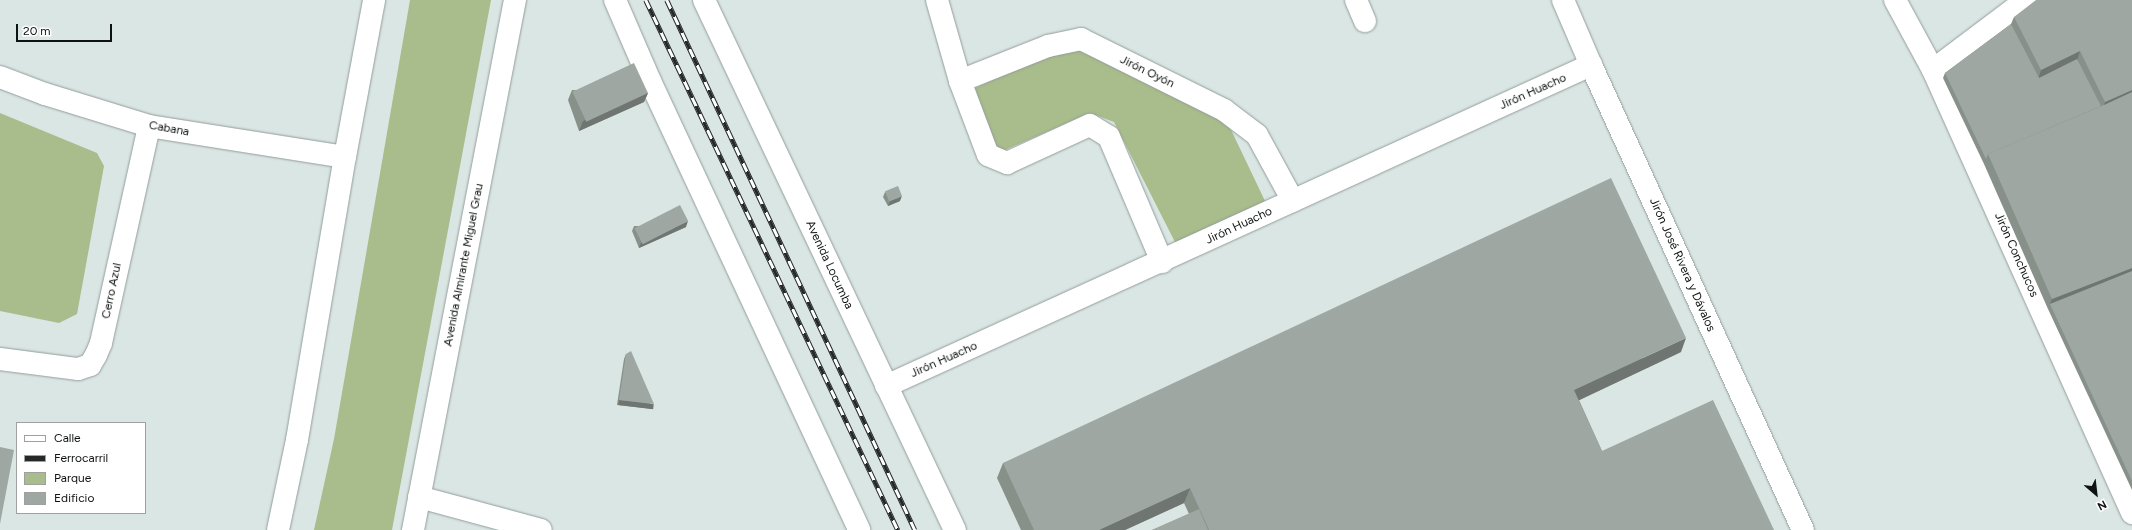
<!DOCTYPE html>
<meta charset="utf-8">
<style>
body{margin:0}
#map{position:relative;width:2132px;height:530px;overflow:hidden;background:#dae6e4;font-family:Figtree,sans-serif}
div>[style]{position:absolute}
.green>*{inset:0;background:#a9bc8b}
.roads{filter:drop-shadow(0 0 1px #929d9b) drop-shadow(0 0 1px #929d9b)}
.minor>*{height:22px;margin:-11px;padding:0 11px;transform-origin:11px;border-radius:11px;background:#fff}
.major>*{height:22px;margin:-11px;padding:0 11px;transform-origin:11px;border-radius:11px;background:#fff}
.rail>*{height:4.5px;margin-top:-2.25px;transform-origin:0;background:repeating-linear-gradient(90deg,#fff 0 9px,#242928 0 18px);box-sizing:border-box;border-block:1px solid #242928}
.wall>*{inset:0;background:#88908a}
.shaded-wall>*{inset:0;background:#6f7571;transform-origin:0 0}
.building>*{inset:0;background:#9ea7a1;transform-origin:0 0}
span{translate:-50% -50%;white-space:nowrap;text-align:center;line-height:1.15;-webkit-text-stroke:4px #fff;paint-order:stroke}
.street-label{font-size:12px;color:#0e1211}
.legend{position:absolute;left:16px;top:422px;width:130px;height:92px;box-sizing:border-box;background:#fff;border:1px solid #9fa0a0;margin:0;padding:5px 7px;list-style:none;font-size:12px;color:#0e1211}
.legend li{display:flex;align-items:center;gap:8px;height:20px}
.legend b{width:20px;border:1px solid #9fa0a0}
.north{position:absolute;left:2076px;top:474px;width:40px;height:40px;-webkit-text-stroke:3px #fff;paint-order:stroke;rotate:152deg;font-size:11px;font-weight:700;line-height:16px;text-align:center;color:#0e1211}
.north::after{content:'';display:block;margin:auto;width:14px;height:18px;background:#0e1211;clip-path:polygon(50% 0,100% 100%,50% 72%,0 100%)}
.scale{position:absolute;left:16px;top:24px;width:96px;height:18px;box-sizing:border-box;border:2px solid #0e1211;border-top:0;padding-left:5px;font-size:12px;line-height:14px;white-space:nowrap;color:#0e1211;-webkit-text-stroke:3px #fff;paint-order:stroke}
</style>
<div id="map">
<div class="green">
<div style="clip-path:polygon(410px 0,491px 0,392px 530px,314px 530px,334px 439px)"></div>
<div style="clip-path:polygon(1068px 46px,1223px 113px,1265px 201px,1176px 244px,1114px 122px,1090px 113px,998px 153px,975px 88px)"></div>
<div style="clip-path:polygon(0 113px,97px 153px,104px 166px,77px 314px,59px 323px,0 311px)"></div>
</div>
<div class="roads">
<div class="minor">
<div style="left:615px;top:0;width:88px;rotate:66.6deg"></div>
<div style="left:650px;top:81px;width:495px;rotate:65deg"></div>
<div style="left:704px;top:0;width:586px;rotate:64.66deg"></div>
<div style="left:937px;top:0;width:84px;rotate:74.1deg"></div>
<div style="left:960px;top:81px;width:79px;rotate:69.3deg"></div>
<div style="left:988px;top:155px;width:21px;rotate:23deg"></div>
<div style="left:1007px;top:163px;width:91px;rotate:-24.6deg"></div>
<div style="left:1090px;top:125px;width:22px;rotate:32deg"></div>
<div style="left:1109px;top:137px;width:136px;rotate:67deg"></div>
<div style="left:1356px;top:0;width:23px;rotate:67deg"></div>
<div style="left:1563px;top:0;width:71px;rotate:66.7deg"></div>
<div style="left:1591px;top:65px;width:511px;rotate:65.49deg"></div>
<div style="left:1895px;top:0;width:80px;rotate:61.5deg"></div>
<div style="left:1933px;top:70px;width:486px;rotate:65.8deg"></div>
<div style="left:1933px;top:70px;width:116px;rotate:-37deg"></div>
<div style="left:0;top:77px;width:48px;rotate:20.7deg"></div>
<div style="left:45px;top:94px;width:109px;rotate:17.1deg"></div>
<div style="left:149px;top:126px;width:198px;rotate:9deg"></div>
<div style="left:960px;top:81px;width:95px;rotate:-21.7deg"></div>
<div style="left:1048px;top:46px;width:34px;rotate:-12deg"></div>
<div style="left:1081px;top:39px;width:160px;rotate:26.4deg"></div>
<div style="left:1224px;top:110px;width:41px;rotate:37.1deg"></div>
<div style="left:1257px;top:135px;width:75px;rotate:61.4deg"></div>
<div style="left:0;top:359px;width:79px;rotate:7.3deg"></div>
<div style="left:78px;top:369px;width:13px;rotate:-18deg"></div>
<div style="left:90px;top:365px;width:12px;rotate:-59deg"></div>
<div style="left:96px;top:355px;width:13px;rotate:-67deg"></div>
<div style="left:101px;top:343px;width:222px;rotate:-77.5deg"></div>
<div style="left:886px;top:386px;width:775px;rotate:-24.48deg"></div>
<div style="left:419px;top:497px;width:126px;rotate:15.1deg"></div>
</div>
<div class="major">
<div style="left:278px;top:530px;width:92px;rotate:-78.1deg"></div>
<div style="left:297px;top:440px;width:287px;rotate:-80.4deg"></div>
<div style="left:345px;top:157px;width:160px;rotate:-79.5deg"></div>
<div style="left:413px;top:530px;width:540px;rotate:-79.11deg"></div>
</div>
</div>
<div class="rail">
<div style="left:646px;top:0;width:587px;rotate:64.57deg"></div>
<div style="left:667px;top:0;width:585px;rotate:64.92deg"></div>
</div>
<div class="wall">
<div style="clip-path:polygon(2132px 0,2132px 490px,2048px 309px,1984px 164px,1943px 78px,1945px 73px,2011px 24px,2014px 17px)"></div>
<div style="clip-path:polygon(572px 90px,648px 93px,644px 102px,579px 131px,568px 100px)"></div>
<div style="clip-path:polygon(885px 192px,900px 201px,888px 206px,883px 197px)"></div>
<div style="clip-path:polygon(634px 226px,686px 227px,639px 248px,632px 231px)"></div>
<div style="clip-path:polygon(1681px 352px,1579px 400px,1602px 451px,1774px 530px,1152px 530px,1189px 514px,1184px 503px,1125px 530px,1021px 530px,997px 478px,1003px 463px)"></div>
<div style="clip-path:polygon(626px 354px,653px 409px,617px 405px,624px 359px)"></div>
</div>
<div class="shaded-wall">
<div style="clip-path:polygon(2080px 51px,2076px 64px,2037px 83px,2041px 70px)"></div>
<div style="clip-path:polygon(2132px 90px,2132px 100px,2103px 109px,2105px 102px)"></div>
<div style="clip-path:polygon(648px 93px,644px 102px,579px 131px,583px 121px)"></div>
<div style="clip-path:polygon(902px 196px,900px 201px,888px 206px,890px 201px)"></div>
<div style="clip-path:polygon(688px 221px,686px 227px,639px 248px,641px 243px)"></div>
<div style="clip-path:polygon(2132px 268px,2132px 276px,2050px 304px,2052px 299px)"></div>
<div style="clip-path:polygon(1686px 338px,1681px 352px,1569px 405px,1574px 390px)"></div>
<div style="left:619px;top:400px;width:35px;height:5px;rotate:7deg"></div>
<div style="clip-path:polygon(1190px 488px,1184px 503px,1125px 530px,1099px 530px)"></div>
</div>
<div class="building">
<div style="clip-path:polygon(2036px 0,2132px 0,2132px 90px,2105px 102px,2080px 51px,2041px 70px,2014px 17px)"></div>
<div style="clip-path:polygon(2011px 24px,2039px 78px,2077px 59px,2101px 106px,1988px 154px,1986px 159px,1945px 73px)"></div>
<div style="left:634px;top:63px;width:33px;height:68px;rotate:65deg"></div>
<div style="clip-path:polygon(2132px 92px,2132px 268px,2052px 299px,1988px 154px,2104px 105px)"></div>
<div style="clip-path:polygon(1611px 178px,1686px 338px,1574px 390px,1602px 451px,1713px 400px,1774px 530px,1209px 530px,1190px 488px,1099px 530px,1034px 530px,1003px 463px)"></div>
<div style="left:898px;top:186px;width:11px;height:14px;rotate:68deg"></div>
<div style="left:680px;top:205px;width:18px;height:51px;rotate:63deg"></div>
<div style="clip-path:polygon(2132px 271px,2132px 481px,2050px 304px)"></div>
<div style="clip-path:polygon(631px 351px,654px 404px,619px 400px,626px 354px)"></div>
<div style="clip-path:polygon(0 447px,14px 450px,0 524px)"></div>
<div style="clip-path:polygon(1199px 509px,1208px 530px,1152px 530px)"></div>
</div>
<div class="street-label">
<span style="left:1147px;top:72px;rotate:26deg">Jirón Oyón</span>
<span style="left:1533px;top:92px;rotate:-24deg">Jirón Huacho</span>
<span style="left:169px;top:129px;rotate:10deg">Cabana</span>
<span style="left:1239px;top:226px;rotate:-25deg">Jirón Huacho</span>
<span style="left:2016px;top:255px;rotate:66deg">Jirón Conchucos</span>
<span style="left:464px;top:265px;rotate:-79deg">Avenida Almirante Miguel Grau</span>
<span style="left:829px;top:265px;rotate:65deg">Avenida Locumba</span>
<span style="left:1682px;top:265px;rotate:66deg">Jirón José Rivera y Dávalos</span>
<span style="left:112px;top:291px;rotate:-78deg">Cerro Azul</span>
<span style="left:944px;top:360px;rotate:-24deg">Jirón Huacho</span>
</div>
<ul class="legend">
<li><b style="height:5px;background:#fff"></b>Calle</li>
<li><b style="height:5px;background:#242928"></b>Ferrocarril</li>
<li><b style="height:11px;background:#a9bc8b"></b>Parque</li>
<li><b style="height:11px;background:#9ea7a1"></b>Edificio</li>
</ul>
<div class="north">N</div>
<div class="scale">20 m</div>
</div>
